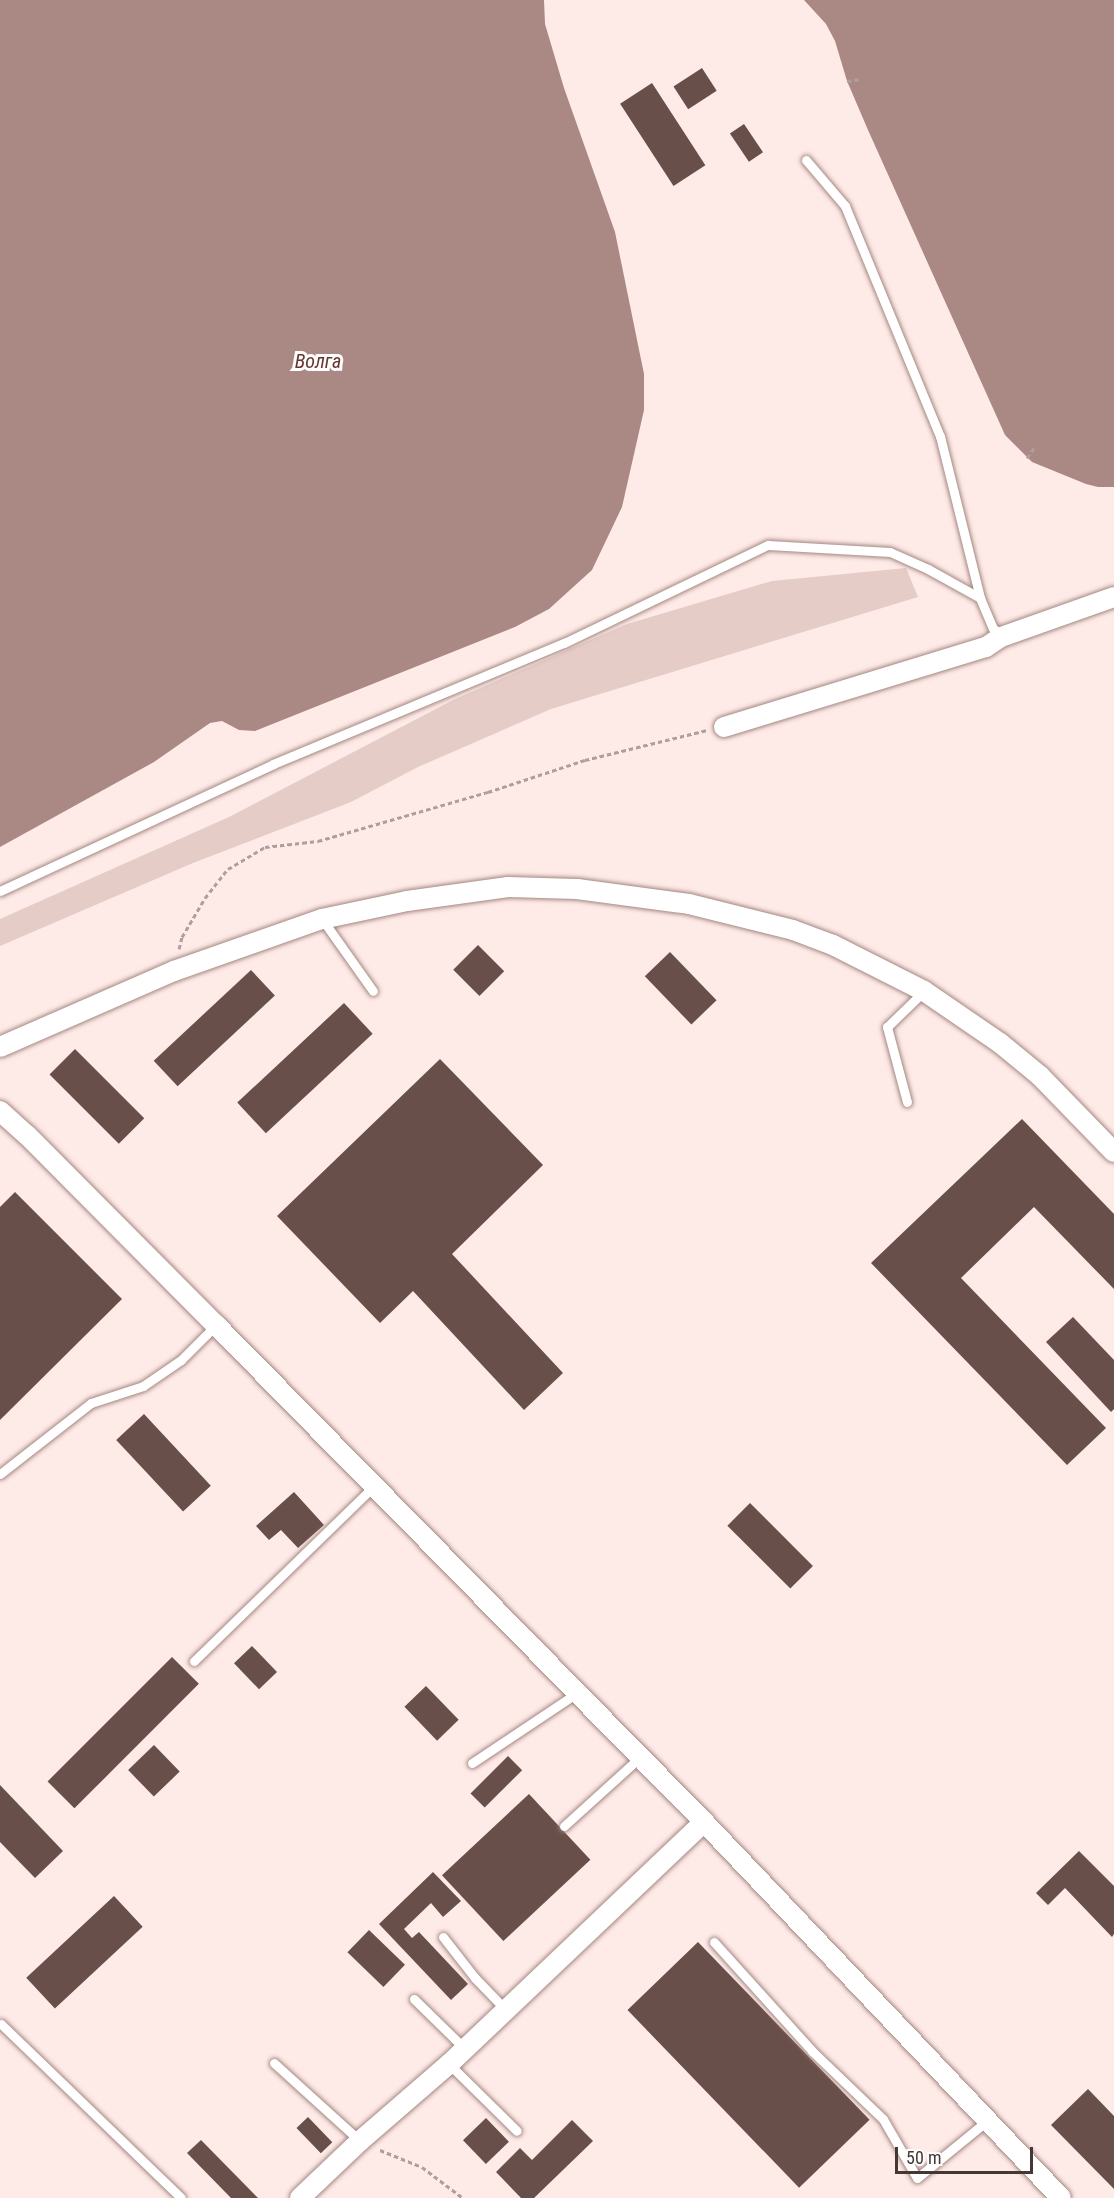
<!DOCTYPE html>
<meta charset="utf-8">
<style>
body{margin:0}
#map{position:relative;width:1114px;height:2198px;overflow:hidden;background:#feeae7;font-family:"Roboto Condensed",sans-serif}
div>[style]{position:absolute}
.green>*{inset:0;background:#e6ccc7}
.water>*{inset:0;background:#aa8984}
.building>*{inset:0;background:#694f4a;transform-origin:0 0}
.path>*{height:3px;margin-top:-1.5px;transform-origin:0;background:repeating-linear-gradient(90deg,#af9f9c 0 4.5px,transparent 0 7.5px)}
.roads{filter:drop-shadow(0 0 2px #a48781) drop-shadow(0 0 2px #a48781)}
.service>*{height:9px;margin:-4.5px;padding:0 4.5px;transform-origin:4.5px;border-radius:4.5px;background:#fff}
.minor>*{height:20px;margin:-10px;padding:0 10px;transform-origin:10px;border-radius:10px;background:#fff}
span{translate:-50% -50%;white-space:nowrap;text-align:center;line-height:1.15;-webkit-text-stroke:6px #fdfdfd;paint-order:stroke}
.water-label{font-size:20px;color:#66352e;font-style:italic}
.scale{position:absolute;left:895px;top:2147px;width:138px;height:27px;box-sizing:border-box;border:3px solid #443835;border-top:0;padding-left:8px;font-size:18px;line-height:21px;white-space:nowrap;color:#443835;-webkit-text-stroke:4px #fdfdfd;paint-order:stroke}
</style>
<div id="map">
<div class="green">
<div style="clip-path:polygon(906px 568px,918px 597px,551px 709px,418px 767px,351px 802px,193px 863px,0 946px,0 919px,229px 817px,453px 700px,627px 624px,772px 581px)"></div>
</div>
<div class="water">
<div style="clip-path:polygon(0 0,544px 0,545px 24px,564px 88px,615px 232px,644px 374px,644px 410px,622px 507px,592px 570px,549px 609px,515px 627px,255px 731px,239px 730px,222px 721px,210px 723px,154px 762px,0 847px)"></div>
<div style="clip-path:polygon(804px 0,1114px 0,1114px 487px,1098px 487px,1086px 484px,1032px 462px,1005px 435px,868px 130px,847px 81px,835px 41px,826px 24px)"></div>
</div>
<div class="building">
<div style="left:702px;top:68px;width:27px;height:34px;rotate:57deg"></div>
<div style="left:652px;top:83px;width:98px;height:38px;rotate:57deg"></div>
<div style="left:744px;top:124px;width:34px;height:17px;rotate:56deg"></div>
<div style="left:478px;top:945px;width:37px;height:35px;rotate:45deg"></div>
<div style="left:670px;top:952px;width:67px;height:35px;rotate:46deg"></div>
<div style="left:251px;top:970px;width:35px;height:133px;rotate:47deg"></div>
<div style="left:344px;top:1003px;width:42px;height:146px;rotate:47deg"></div>
<div style="left:75px;top:1049px;width:98px;height:36px;rotate:45deg"></div>
<div style="clip-path:polygon(440px 1059px,543px 1165px,452px 1254px,563px 1373px,524px 1410px,413px 1291px,380px 1323px,277px 1216px)"></div>
<div style="clip-path:polygon(1022px 1119px,1114px 1214px,1114px 1289px,1034px 1207px,961px 1278px,1106px 1428px,1067px 1465px,871px 1263px)"></div>
<div style="clip-path:polygon(15px 1192px,122px 1299px,0 1420px,0 1207px)"></div>
<div style="clip-path:polygon(1073px 1317px,1114px 1360px,1114px 1409px,1111px 1412px,1046px 1342px)"></div>
<div style="left:144px;top:1414px;width:98px;height:38px;rotate:47deg"></div>
<div style="clip-path:polygon(294px 1492px,324px 1525px,298px 1548px,281px 1530px,269px 1540px,256px 1526px)"></div>
<div style="left:750px;top:1503px;width:89px;height:32px;rotate:45deg"></div>
<div style="left:252px;top:1646px;width:36px;height:25px;rotate:46deg"></div>
<div style="left:172px;top:1657px;width:38px;height:176px;rotate:45deg"></div>
<div style="left:426px;top:1686px;width:47px;height:30px;rotate:46deg"></div>
<div style="left:154px;top:1745px;width:37px;height:36px;rotate:46deg"></div>
<div style="left:508px;top:1756px;width:20px;height:53px;rotate:45deg"></div>
<div style="clip-path:polygon(0 1785px,63px 1851px,35px 1878px,0 1842px)"></div>
<div style="left:529px;top:1794px;width:90px;height:119px;rotate:47deg"></div>
<div style="clip-path:polygon(1079px 1851px,1114px 1886px,1114px 1934px,1112px 1937px,1065px 1888px,1048px 1905px,1036px 1893px)"></div>
<div style="clip-path:polygon(433px 1872px,461px 1901px,443px 1917px,431px 1903px,404px 1929px,412px 1938px,419px 1932px,468px 1984px,451px 2000px,379px 1924px)"></div>
<div style="left:114px;top:1896px;width:42px;height:120px;rotate:47deg"></div>
<div style="left:369px;top:1930px;width:50px;height:31px;rotate:44deg"></div>
<div style="left:698px;top:1942px;width:247px;height:98px;rotate:46deg"></div>
<div style="clip-path:polygon(1088px 2089px,1114px 2116px,1114px 2189px,1051px 2125px)"></div>
<div style="left:308px;top:2117px;width:35px;height:16px;rotate:46deg"></div>
<div style="left:486px;top:2118px;width:33px;height:32px;rotate:46deg"></div>
<div style="clip-path:polygon(572px 2120px,593px 2141px,534px 2198px,521px 2198px,496px 2172px,520px 2148px,532px 2160px)"></div>
<div style="clip-path:polygon(201px 2140px,258px 2198px,231px 2198px,187px 2153px)"></div>
</div>
<div class="path">
<div style="left:847px;top:81px;width:15px;rotate:-8deg"></div>
<div style="left:1027px;top:458px;width:12px;rotate:-55deg"></div>
<div style="left:179px;top:949px;width:12px;rotate:-76deg"></div>
<div style="left:182px;top:937px;width:45px;rotate:-59.5deg"></div>
<div style="left:205px;top:898px;width:37px;rotate:-52deg"></div>
<div style="left:228px;top:869px;width:43px;rotate:-30.7deg"></div>
<div style="left:265px;top:847px;width:53px;rotate:-6.5deg"></div>
<div style="left:318px;top:841px;width:177px;rotate:-16.1deg"></div>
<div style="left:488px;top:792px;width:102px;rotate:-18.3deg"></div>
<div style="left:585px;top:760px;width:126px;rotate:-13.8deg"></div>
<div style="left:380px;top:2150px;width:45px;rotate:22deg"></div>
<div style="left:422px;top:2167px;width:51px;rotate:37.1deg"></div>
</div>
<div class="roads">
<div class="service">
<div style="left:806px;top:160px;width:60px;rotate:49.7deg"></div>
<div style="left:845px;top:206px;width:249px;rotate:67.6deg"></div>
<div style="left:940px;top:436px;width:167px;rotate:76.1deg"></div>
<div style="left:980px;top:598px;width:33px;rotate:67deg"></div>
<div style="left:993px;top:628px;width:12px;rotate:48deg"></div>
<div style="left:0;top:891px;width:301px;rotate:-24.9deg"></div>
<div style="left:273px;top:764px;width:315px;rotate:-22.6deg"></div>
<div style="left:564px;top:643px;width:226px;rotate:-25.7deg"></div>
<div style="left:768px;top:545px;width:122px;rotate:3.3deg"></div>
<div style="left:890px;top:552px;width:42px;rotate:24.1deg"></div>
<div style="left:928px;top:569px;width:60px;rotate:29.1deg"></div>
<div style="left:322px;top:919px;width:88px;rotate:54.7deg"></div>
<div style="left:907px;top:1102px;width:78px;rotate:-104.9deg"></div>
<div style="left:887px;top:1027px;width:52px;rotate:-44.2deg"></div>
<div style="left:0;top:1474px;width:115px;rotate:-38deg"></div>
<div style="left:91px;top:1403px;width:55px;rotate:-18.1deg"></div>
<div style="left:143px;top:1386px;width:46px;rotate:-34.4deg"></div>
<div style="left:181px;top:1360px;width:49px;rotate:-45deg"></div>
<div style="left:194px;top:1661px;width:251px;rotate:-44.2deg"></div>
<div style="left:472px;top:1763px;width:126px;rotate:-33.7deg"></div>
<div style="left:564px;top:1826px;width:103px;rotate:-42.2deg"></div>
<div style="left:443px;top:1937px;width:52px;rotate:52deg"></div>
<div style="left:475px;top:1978px;width:45px;rotate:45.9deg"></div>
<div style="left:714px;top:1942px;width:147px;rotate:48deg"></div>
<div style="left:812px;top:2051px;width:98px;rotate:43.8deg"></div>
<div style="left:883px;top:2119px;width:68px;rotate:60deg"></div>
<div style="left:917px;top:2178px;width:92px;rotate:-39.2deg"></div>
<div style="left:414px;top:1999px;width:71px;rotate:44.4deg"></div>
<div style="left:1px;top:2024px;width:250px;rotate:44deg"></div>
<div style="left:274px;top:2063px;width:116px;rotate:42.2deg"></div>
<div style="left:449px;top:2064px;width:95px;rotate:44.6deg"></div>
</div>
<div class="minor">
<div style="left:724px;top:727px;width:274px;rotate:-17deg"></div>
<div style="left:986px;top:647px;width:18px;rotate:-34deg"></div>
<div style="left:1001px;top:637px;width:120px;rotate:-19.5deg"></div>
<div style="left:0;top:1047px;width:190px;rotate:-23.6deg"></div>
<div style="left:174px;top:971px;width:157px;rotate:-19.4deg"></div>
<div style="left:322px;top:919px;width:87px;rotate:-12deg"></div>
<div style="left:407px;top:901px;width:102px;rotate:-7.9deg"></div>
<div style="left:508px;top:887px;width:69px;rotate:1.7deg"></div>
<div style="left:577px;top:889px;width:113px;rotate:7.6deg"></div>
<div style="left:689px;top:904px;width:107px;rotate:14deg"></div>
<div style="left:793px;top:930px;width:43px;rotate:20.6deg"></div>
<div style="left:833px;top:945px;width:102px;rotate:26.8deg"></div>
<div style="left:924px;top:991px;width:92px;rotate:34.4deg"></div>
<div style="left:1000px;top:1043px;width:52px;rotate:39.5deg"></div>
<div style="left:1040px;top:1076px;width:106px;rotate:45.8deg"></div>
<div style="left:0;top:1111px;width:36px;rotate:42deg"></div>
<div style="left:27px;top:1135px;width:268px;rotate:45.2deg"></div>
<div style="left:216px;top:1325px;width:697px;rotate:45.52deg"></div>
<div style="left:704px;top:1822px;width:518px;rotate:46.48deg"></div>
<div style="left:300px;top:2198px;width:83px;rotate:-43.5deg"></div>
<div style="left:360px;top:2141px;width:118px;rotate:-40.9deg"></div>
<div style="left:449px;top:2064px;width:352px;rotate:-43.5deg"></div>
</div>
</div>
<div class="water-label">
<span style="left:318px;top:361px">Волга</span>
</div>
<div class="scale">50 m</div>
</div>
